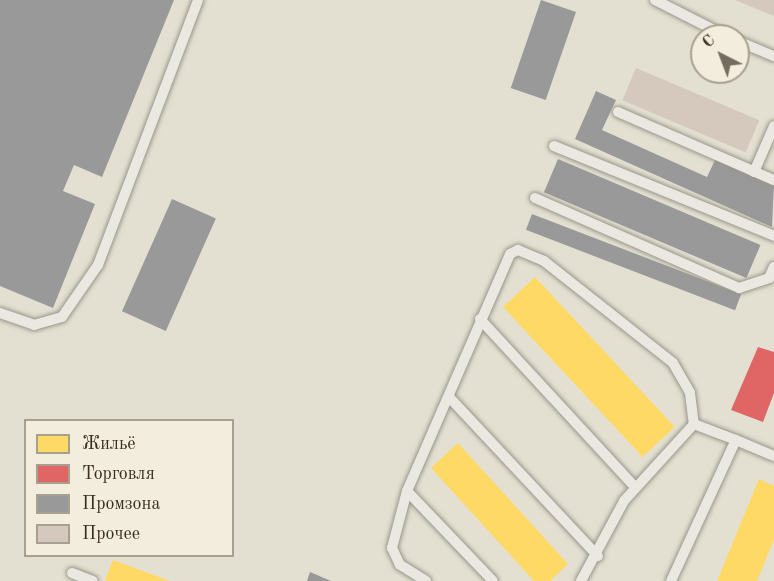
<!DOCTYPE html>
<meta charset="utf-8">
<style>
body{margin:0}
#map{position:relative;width:774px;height:581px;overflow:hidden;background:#e3e0d1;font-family:"Old Standard TT",serif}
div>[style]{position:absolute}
.homes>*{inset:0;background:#ffd966;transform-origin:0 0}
.shops>*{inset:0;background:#e06666}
.industry>*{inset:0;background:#999;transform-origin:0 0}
.building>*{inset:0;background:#d4c9bc;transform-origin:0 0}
.roads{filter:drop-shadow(0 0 2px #99968c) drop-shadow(0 0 2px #99968c)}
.lane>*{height:10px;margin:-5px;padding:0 5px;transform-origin:5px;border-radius:5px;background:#eae8e0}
span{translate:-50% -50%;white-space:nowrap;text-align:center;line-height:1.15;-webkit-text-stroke:6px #f2eddc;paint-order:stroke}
.legend{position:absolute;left:24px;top:419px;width:210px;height:138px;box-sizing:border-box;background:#f2eddc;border:2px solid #a7a091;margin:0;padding:8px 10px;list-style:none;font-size:18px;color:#372d21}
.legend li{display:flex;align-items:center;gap:12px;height:30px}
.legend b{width:30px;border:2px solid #a7a091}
.north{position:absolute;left:690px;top:24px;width:60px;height:60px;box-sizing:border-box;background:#f2eddc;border:2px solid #a7a091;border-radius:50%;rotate:318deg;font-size:16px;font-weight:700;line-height:24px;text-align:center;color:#372d21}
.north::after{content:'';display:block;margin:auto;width:21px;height:27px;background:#736c5f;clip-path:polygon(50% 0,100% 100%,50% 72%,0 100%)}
</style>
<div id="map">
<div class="homes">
<div style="left:535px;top:277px;width:205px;height:44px;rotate:47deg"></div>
<div style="clip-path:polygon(458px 443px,568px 564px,550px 581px,534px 581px,431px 468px)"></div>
<div style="clip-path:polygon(759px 479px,774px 486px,774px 539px,757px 581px,717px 581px)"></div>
<div style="clip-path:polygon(113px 560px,170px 581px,105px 581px)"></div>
</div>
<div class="shops">
<div style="clip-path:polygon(758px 347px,774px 352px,774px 393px,763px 422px,731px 410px)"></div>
</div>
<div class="industry">
<div style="clip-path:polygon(0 0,174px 0,102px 177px,74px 165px,63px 191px,95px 204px,53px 308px,0 286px)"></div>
<div style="left:541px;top:0;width:37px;height:93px;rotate:19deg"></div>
<div style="clip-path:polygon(596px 91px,616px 100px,602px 130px,707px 177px,716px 158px,774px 184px,772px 227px,575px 139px)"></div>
<div style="left:558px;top:159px;width:220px;height:36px;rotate:23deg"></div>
<div style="left:172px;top:199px;width:48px;height:123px;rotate:24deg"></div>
<div style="left:532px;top:214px;width:224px;height:17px;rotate:21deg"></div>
<div style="clip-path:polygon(310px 572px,331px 581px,307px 581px)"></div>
</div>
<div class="building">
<div style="clip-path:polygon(735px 0,774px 0,774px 16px)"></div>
<div style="left:636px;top:68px;width:134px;height:35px;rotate:23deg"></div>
</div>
<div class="roads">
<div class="lane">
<div style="left:655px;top:0;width:80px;rotate:26.9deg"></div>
<div style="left:738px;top:41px;width:39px;rotate:23deg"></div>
<div style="left:618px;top:112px;width:170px;rotate:23.6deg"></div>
<div style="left:554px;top:146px;width:238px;rotate:22.2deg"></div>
<div style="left:754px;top:172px;width:50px;rotate:-66.5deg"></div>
<div style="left:535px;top:198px;width:223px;rotate:23.8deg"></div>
<div style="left:739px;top:288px;width:32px;rotate:-18deg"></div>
<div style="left:769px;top:278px;width:12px;rotate:-66deg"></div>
<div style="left:0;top:313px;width:36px;rotate:19deg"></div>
<div style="left:34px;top:325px;width:29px;rotate:-16deg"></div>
<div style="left:62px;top:317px;width:63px;rotate:-55.3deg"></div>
<div style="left:98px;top:265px;width:283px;rotate:-69.3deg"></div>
<div style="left:480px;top:319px;width:229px;rotate:47.3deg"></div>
<div style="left:449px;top:397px;width:218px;rotate:46.9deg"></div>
<div style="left:694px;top:424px;width:45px;rotate:20.9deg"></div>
<div style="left:407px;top:491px;width:124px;rotate:46.3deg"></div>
<div style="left:72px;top:573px;width:22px;rotate:21deg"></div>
<div style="left:426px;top:581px;width:31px;rotate:-148deg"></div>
<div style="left:400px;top:565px;width:19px;rotate:-115deg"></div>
<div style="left:392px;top:548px;width:59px;rotate:-75.3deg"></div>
<div style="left:407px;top:491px;width:258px;rotate:-66.5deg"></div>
<div style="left:510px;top:254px;width:9px;rotate:-27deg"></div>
<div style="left:518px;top:250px;width:28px;rotate:23deg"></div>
<div style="left:544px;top:261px;width:164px;rotate:38.3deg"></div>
<div style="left:673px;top:363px;width:34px;rotate:60deg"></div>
<div style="left:690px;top:393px;width:31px;rotate:83deg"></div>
<div style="left:694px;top:424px;width:104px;rotate:132.3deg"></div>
<div style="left:624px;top:501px;width:91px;rotate:118.3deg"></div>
<div style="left:671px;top:581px;width:155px;rotate:-65.3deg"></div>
<div style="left:736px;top:440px;width:41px;rotate:22.8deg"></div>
</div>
</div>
<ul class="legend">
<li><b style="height:16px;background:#ffd966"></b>Жильё</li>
<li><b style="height:16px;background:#e06666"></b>Торговля</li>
<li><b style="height:16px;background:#999"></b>Промзона</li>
<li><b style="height:16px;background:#d4c9bc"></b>Прочее</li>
</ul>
<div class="north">С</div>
</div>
